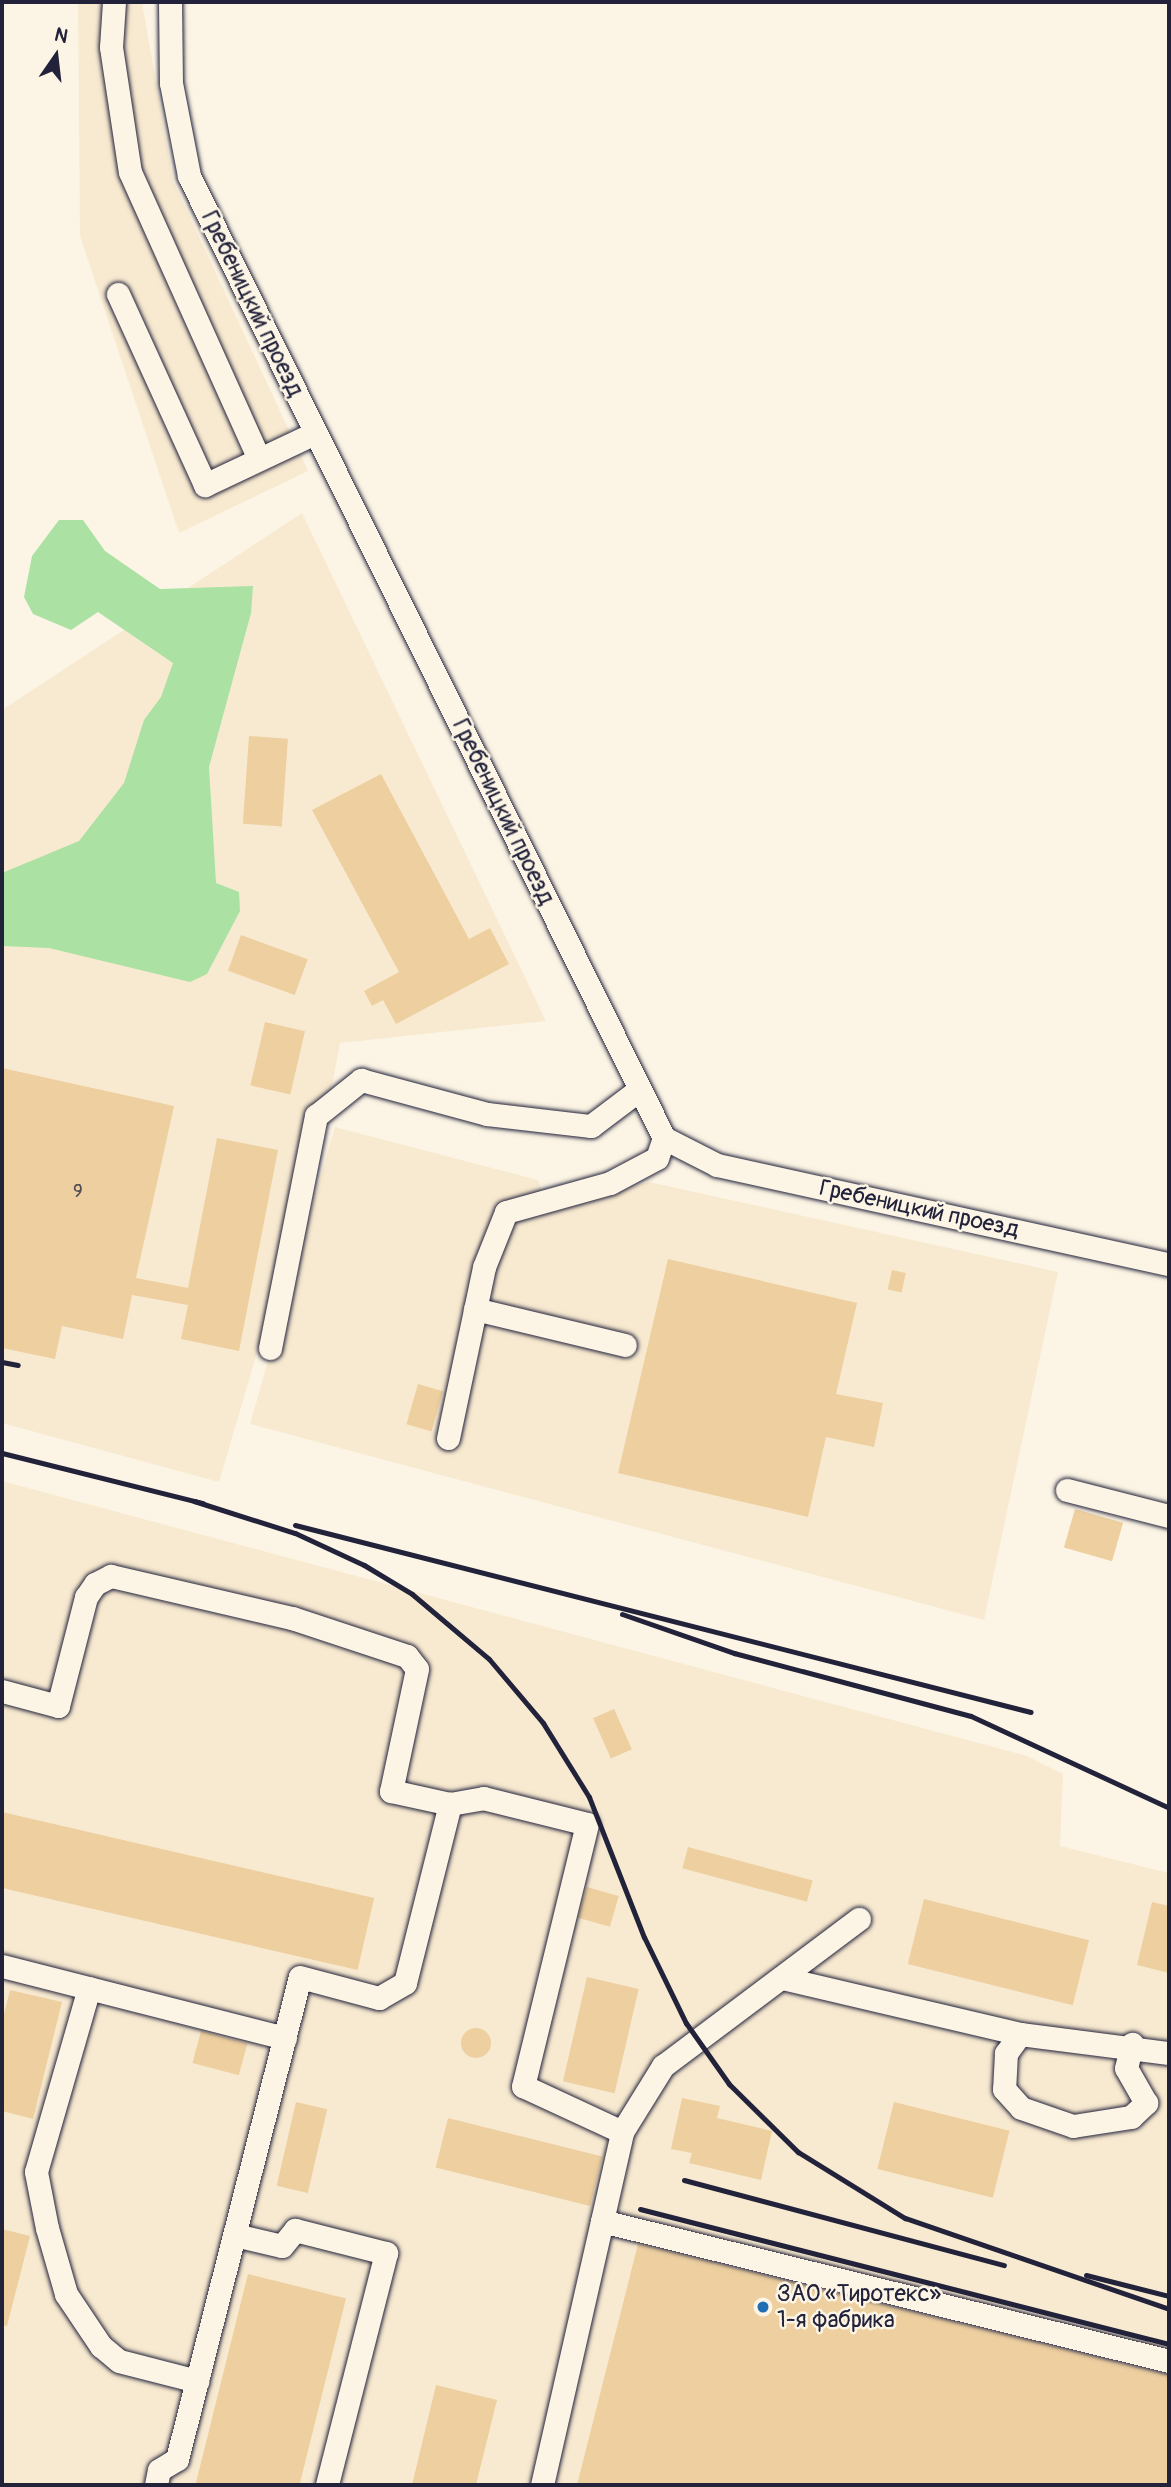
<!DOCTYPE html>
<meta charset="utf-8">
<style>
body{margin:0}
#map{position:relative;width:1171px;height:2487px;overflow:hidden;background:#fcf5e5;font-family:Pangolin,sans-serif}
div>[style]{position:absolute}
.built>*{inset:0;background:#f8ead0}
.green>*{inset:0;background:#abe1a3}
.building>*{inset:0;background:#edcfa0;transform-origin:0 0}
.round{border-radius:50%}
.roads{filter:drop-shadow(0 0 2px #22223b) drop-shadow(0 0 2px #22223b)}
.minor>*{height:23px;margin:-11.5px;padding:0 11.5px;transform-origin:11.5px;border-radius:11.5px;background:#fcf5e5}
.rail>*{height:5px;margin:-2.5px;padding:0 2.5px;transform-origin:2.5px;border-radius:2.5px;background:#22223b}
.dots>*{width:19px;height:19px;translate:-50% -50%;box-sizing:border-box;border:4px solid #fcf5e5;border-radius:50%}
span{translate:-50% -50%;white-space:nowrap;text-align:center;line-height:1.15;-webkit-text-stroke:5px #fcf5e5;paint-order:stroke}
.number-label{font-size:19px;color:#554d54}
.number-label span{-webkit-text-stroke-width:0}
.street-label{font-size:23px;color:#22223b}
.poi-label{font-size:23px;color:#22223b}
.left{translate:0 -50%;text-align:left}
.frame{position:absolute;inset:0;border:4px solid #22223b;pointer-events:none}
.north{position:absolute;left:21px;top:21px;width:70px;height:70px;-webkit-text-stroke:5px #fcf5e5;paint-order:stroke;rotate:14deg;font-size:19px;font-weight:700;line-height:28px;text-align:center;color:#22223b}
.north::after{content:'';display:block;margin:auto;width:24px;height:32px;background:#22223b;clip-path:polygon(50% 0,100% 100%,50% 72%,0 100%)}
</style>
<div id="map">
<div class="built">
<div style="clip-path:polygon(78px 2px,142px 2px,173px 181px,308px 471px,179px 533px,80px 236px)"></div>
<div style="clip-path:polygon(302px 513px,546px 1021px,340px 1043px,326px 1118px,219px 1482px,2px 1423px,2px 710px)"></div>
<div style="clip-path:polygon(335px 1127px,538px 1180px,548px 1208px,649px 1182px,1058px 1272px,984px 1620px,250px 1424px)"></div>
<div style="clip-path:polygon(2px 1481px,1027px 1756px,1063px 1774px,1060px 1846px,1169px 1873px,1169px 2485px,2px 2485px)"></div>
</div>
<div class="green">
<div style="clip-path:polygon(59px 520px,83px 520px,105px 551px,160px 589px,253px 586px,251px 613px,209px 767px,216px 883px,239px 892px,240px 911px,207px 974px,190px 982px,49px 948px,2px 946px,2px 873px,79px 841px,124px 783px,144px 720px,161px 697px,173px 663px,98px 612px,71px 630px,33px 614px,24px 597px,32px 556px)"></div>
</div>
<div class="building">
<div style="left:249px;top:736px;width:39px;height:88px;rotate:4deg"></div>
<div style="clip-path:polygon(381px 774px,469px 939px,490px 928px,509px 964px,396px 1024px,383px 1000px,372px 1006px,364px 991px,399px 972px,312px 810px)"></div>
<div style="left:241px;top:935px;width:71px;height:38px;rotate:20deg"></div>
<div style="left:265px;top:1022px;width:41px;height:65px;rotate:13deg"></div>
<div style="clip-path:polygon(2px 1068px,174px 1106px,136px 1278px,188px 1288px,217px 1138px,278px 1150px,239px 1351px,181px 1339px,188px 1305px,132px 1295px,123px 1339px,62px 1326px,55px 1359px,2px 1348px)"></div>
<div style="clip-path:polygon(668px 1259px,857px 1303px,836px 1394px,883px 1403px,874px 1447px,826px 1437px,808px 1517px,618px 1473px)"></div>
<div style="left:892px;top:1270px;width:14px;height:20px;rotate:12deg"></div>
<div style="left:418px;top:1384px;width:26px;height:42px;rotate:16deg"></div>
<div style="left:1075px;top:1509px;width:50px;height:40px;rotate:16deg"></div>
<div style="left:614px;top:1709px;width:44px;height:23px;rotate:66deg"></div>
<div style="left:2px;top:1812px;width:382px;height:74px;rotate:13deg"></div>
<div style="left:688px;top:1847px;width:129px;height:22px;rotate:15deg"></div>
<div style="left:587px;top:1887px;width:33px;height:32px;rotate:16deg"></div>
<div style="left:924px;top:1899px;width:170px;height:67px;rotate:14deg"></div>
<div style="clip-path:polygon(1152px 1902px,1169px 1906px,1169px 1973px,1137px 1965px)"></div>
<div style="left:587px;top:1977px;width:53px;height:107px;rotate:13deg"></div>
<div style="clip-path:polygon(10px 1990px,62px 2002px,33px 2119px,2px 2111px,2px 2022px)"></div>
<div class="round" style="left:461px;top:2028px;width:30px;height:30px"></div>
<div style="left:201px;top:2031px;width:48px;height:33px;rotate:15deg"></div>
<div style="clip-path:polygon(682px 2098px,720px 2106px,717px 2118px,772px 2131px,761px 2180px,689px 2163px,692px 2153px,671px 2149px)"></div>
<div style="left:296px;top:2102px;width:32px;height:86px;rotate:13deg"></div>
<div style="left:894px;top:2102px;width:119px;height:69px;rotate:14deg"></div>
<div style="left:448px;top:2118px;width:159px;height:51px;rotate:14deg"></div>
<div style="clip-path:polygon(2px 2229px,30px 2236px,7px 2326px,2px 2325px)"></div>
<div style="clip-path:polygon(638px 2244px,1169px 2375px,1169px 2485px,577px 2485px)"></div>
<div style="left:248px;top:2274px;width:101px;height:218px;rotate:14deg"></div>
<div style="clip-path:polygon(436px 2385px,497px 2400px,476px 2485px,412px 2485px)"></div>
</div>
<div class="roads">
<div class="minor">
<div style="left:114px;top:2px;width:45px;rotate:93.8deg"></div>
<div style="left:111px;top:47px;width:126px;rotate:81.4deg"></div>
<div style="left:130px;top:172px;width:312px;rotate:65.8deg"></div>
<div style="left:170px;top:2px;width:81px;rotate:89.3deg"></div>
<div style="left:171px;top:83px;width:95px;rotate:79deg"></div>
<div style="left:189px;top:176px;width:1073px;rotate:63.72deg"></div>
<div style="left:664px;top:1138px;width:59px;rotate:27deg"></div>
<div style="left:717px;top:1165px;width:463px;rotate:12.4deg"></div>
<div style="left:118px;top:294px;width:210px;rotate:65.5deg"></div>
<div style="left:205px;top:485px;width:122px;rotate:-25.3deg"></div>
<div style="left:475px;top:1309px;width:154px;rotate:13.5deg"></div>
<div style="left:270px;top:1348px;width:237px;rotate:-78.8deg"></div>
<div style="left:316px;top:1116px;width:58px;rotate:-38.7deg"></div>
<div style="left:361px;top:1080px;width:131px;rotate:15.1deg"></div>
<div style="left:487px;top:1114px;width:105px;rotate:6.6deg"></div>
<div style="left:591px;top:1126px;width:61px;rotate:-37.1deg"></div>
<div style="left:448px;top:1438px;width:175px;rotate:-78.1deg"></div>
<div style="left:484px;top:1267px;width:59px;rotate:-68.2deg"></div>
<div style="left:506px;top:1212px;width:108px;rotate:-15.6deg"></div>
<div style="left:610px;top:1183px;width:53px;rotate:-28deg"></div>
<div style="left:657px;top:1158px;width:21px;rotate:-71deg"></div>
<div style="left:1067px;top:1490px;width:105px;rotate:14.3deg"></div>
<div style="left:2px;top:1691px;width:58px;rotate:15deg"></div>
<div style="left:58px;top:1706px;width:113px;rotate:-75.6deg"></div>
<div style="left:86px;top:1597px;width:16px;rotate:-55deg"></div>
<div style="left:95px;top:1584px;width:18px;rotate:-27deg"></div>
<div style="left:111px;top:1576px;width:186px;rotate:13.1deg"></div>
<div style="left:292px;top:1618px;width:121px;rotate:18.3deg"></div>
<div style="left:407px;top:1656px;width:16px;rotate:52deg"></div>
<div style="left:417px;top:1669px;width:125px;rotate:102deg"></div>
<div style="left:391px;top:1791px;width:60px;rotate:12.4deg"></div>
<div style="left:2px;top:1966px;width:292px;rotate:14.3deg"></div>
<div style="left:782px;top:1978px;width:244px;rotate:13.2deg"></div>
<div style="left:1020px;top:2034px;width:150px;rotate:7.3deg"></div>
<div style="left:89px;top:1988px;width:191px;rotate:106.1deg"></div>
<div style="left:36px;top:2172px;width:57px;rotate:78.9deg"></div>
<div style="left:47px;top:2228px;width:69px;rotate:73.9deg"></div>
<div style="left:66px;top:2294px;width:63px;rotate:56.1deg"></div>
<div style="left:101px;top:2346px;width:23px;rotate:40deg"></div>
<div style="left:119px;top:2361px;width:81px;rotate:14.4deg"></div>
<div style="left:1020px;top:2034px;width:24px;rotate:126deg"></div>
<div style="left:1006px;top:2053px;width:36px;rotate:93deg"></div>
<div style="left:1004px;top:2089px;width:25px;rotate:48deg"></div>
<div style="left:1021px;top:2108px;width:55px;rotate:19.1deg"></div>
<div style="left:1073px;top:2126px;width:59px;rotate:-8.8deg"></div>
<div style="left:1131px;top:2117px;width:21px;rotate:-43deg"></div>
<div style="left:1146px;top:2103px;width:40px;rotate:-119.7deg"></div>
<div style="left:1126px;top:2068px;width:25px;rotate:-76deg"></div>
<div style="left:602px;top:2221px;width:584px;rotate:13.87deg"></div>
<div style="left:235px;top:2235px;width:48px;rotate:13.2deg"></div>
<div style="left:282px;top:2246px;width:21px;rotate:-51deg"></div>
<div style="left:295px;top:2230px;width:94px;rotate:14.2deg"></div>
<div style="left:386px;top:2253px;width:239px;rotate:104.3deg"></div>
<div style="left:156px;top:2485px;width:15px;rotate:-79deg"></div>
<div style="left:159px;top:2470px;width:21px;rotate:-31deg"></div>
<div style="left:177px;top:2459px;width:497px;rotate:-75.7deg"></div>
<div style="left:300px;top:1977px;width:82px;rotate:14.9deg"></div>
<div style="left:379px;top:1998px;width:30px;rotate:-30deg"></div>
<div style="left:405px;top:1983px;width:185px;rotate:-75.9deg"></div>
<div style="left:450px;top:1804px;width:34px;rotate:-10deg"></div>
<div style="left:483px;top:1798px;width:107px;rotate:14deg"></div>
<div style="left:587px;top:1824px;width:270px;rotate:103.7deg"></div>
<div style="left:523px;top:2086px;width:109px;rotate:24.9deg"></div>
<div style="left:542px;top:2485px;width:362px;rotate:-77.2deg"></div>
<div style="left:622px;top:2132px;width:78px;rotate:-58.2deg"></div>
<div style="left:663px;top:2066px;width:245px;rotate:-36.9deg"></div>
</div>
</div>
<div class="rail">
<div style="left:2px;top:1362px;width:16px;rotate:11deg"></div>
<div style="left:2px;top:1453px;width:207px;rotate:14deg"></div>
<div style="left:194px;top:1501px;width:106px;rotate:17.6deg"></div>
<div style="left:295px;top:1533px;width:76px;rotate:24.9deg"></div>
<div style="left:364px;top:1565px;width:56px;rotate:31.1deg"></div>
<div style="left:412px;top:1594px;width:101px;rotate:40.2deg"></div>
<div style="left:489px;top:1659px;width:84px;rotate:49.8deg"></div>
<div style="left:543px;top:1723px;width:87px;rotate:58.1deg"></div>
<div style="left:589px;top:1797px;width:150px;rotate:68.6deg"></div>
<div style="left:644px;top:1937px;width:96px;rotate:64deg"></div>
<div style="left:686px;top:2023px;width:75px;rotate:54.8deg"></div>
<div style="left:729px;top:2084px;width:97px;rotate:44.6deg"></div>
<div style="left:798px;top:2152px;width:126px;rotate:31.7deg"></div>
<div style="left:905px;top:2218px;width:279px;rotate:19deg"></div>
<div style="left:295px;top:1525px;width:759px;rotate:14.26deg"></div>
<div style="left:622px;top:1614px;width:119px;rotate:19.2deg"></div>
<div style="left:734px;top:1653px;width:245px;rotate:14.9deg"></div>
<div style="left:971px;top:1716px;width:218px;rotate:24.9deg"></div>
<div style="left:684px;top:2180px;width:331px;rotate:14.9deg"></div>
<div style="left:640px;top:2209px;width:546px;rotate:14.32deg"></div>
<div style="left:1086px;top:2275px;width:86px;rotate:14.2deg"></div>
</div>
<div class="dots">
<div style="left:763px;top:2307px;background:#1f6fb2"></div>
</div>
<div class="number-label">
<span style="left:78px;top:1192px">9</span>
</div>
<div class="street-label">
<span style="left:252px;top:304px;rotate:64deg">Гребеницкий проезд</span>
<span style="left:503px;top:812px;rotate:64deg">Гребеницкий проезд</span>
<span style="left:919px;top:1209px;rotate:12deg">Гребеницкий проезд</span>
</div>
<div class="poi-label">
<span class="left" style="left:777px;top:2307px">ЗАО «Тиротекс»<br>1-я фабрика</span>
</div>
<div class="frame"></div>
<div class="north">N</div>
</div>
